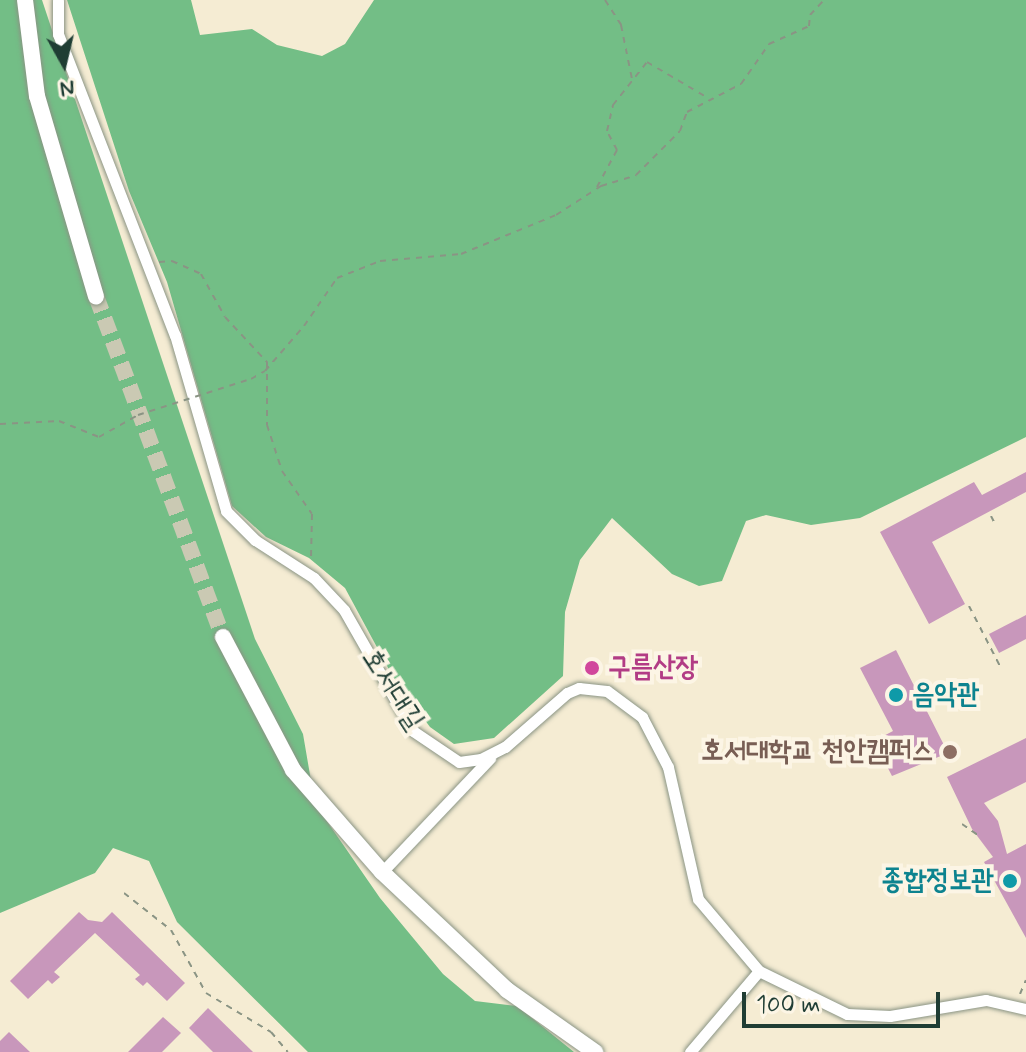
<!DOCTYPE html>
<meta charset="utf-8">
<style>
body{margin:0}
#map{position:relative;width:1026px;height:1052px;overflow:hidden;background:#f5ecd3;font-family:Mynerve,"Poor Story",sans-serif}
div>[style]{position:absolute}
.forest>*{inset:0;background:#73be86}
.building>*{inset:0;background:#c897bb}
.secondary-tunnel>*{height:16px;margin-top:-8px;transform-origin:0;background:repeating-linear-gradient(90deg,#cac9b3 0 16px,transparent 0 24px)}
.path>*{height:2px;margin-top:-1px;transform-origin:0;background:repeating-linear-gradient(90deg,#8a9484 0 6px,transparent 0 12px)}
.roads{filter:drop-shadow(0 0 2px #8a9484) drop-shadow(0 0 2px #8a9484)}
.street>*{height:11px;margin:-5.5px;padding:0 5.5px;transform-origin:5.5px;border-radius:5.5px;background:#fff}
.secondary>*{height:16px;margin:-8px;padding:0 8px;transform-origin:8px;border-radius:8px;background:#fff}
.path-bridge>*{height:2px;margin-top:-1px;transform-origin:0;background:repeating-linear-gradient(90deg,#8a9484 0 6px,transparent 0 12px)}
.dots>*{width:22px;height:22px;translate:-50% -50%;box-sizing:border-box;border:4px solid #fcf5e5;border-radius:50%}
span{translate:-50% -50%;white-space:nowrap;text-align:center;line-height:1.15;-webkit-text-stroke:8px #fcf5e5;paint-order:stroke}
.hotel-label{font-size:28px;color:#b23c85;font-weight:700}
.left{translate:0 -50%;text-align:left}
.street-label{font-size:28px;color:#1f3d34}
.culture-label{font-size:28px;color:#0d838f;font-weight:700}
.right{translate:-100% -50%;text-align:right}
.education-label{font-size:28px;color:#785e54;font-weight:700}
.north{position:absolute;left:24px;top:24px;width:80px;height:80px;-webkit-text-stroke:6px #fcf5e5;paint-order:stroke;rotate:172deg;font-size:22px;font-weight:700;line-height:32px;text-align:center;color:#1f3d34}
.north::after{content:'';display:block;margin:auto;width:28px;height:36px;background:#1f3d34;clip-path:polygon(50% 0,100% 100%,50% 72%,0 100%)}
.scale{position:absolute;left:742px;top:992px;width:198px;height:36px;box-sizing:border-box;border:4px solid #1f3d34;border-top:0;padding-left:10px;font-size:24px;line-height:28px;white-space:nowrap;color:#1f3d34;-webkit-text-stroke:6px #fcf5e5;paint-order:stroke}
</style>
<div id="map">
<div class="forest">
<div style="clip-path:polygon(0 0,42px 0,255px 639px,303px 734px,315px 804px,380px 898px,443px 974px,475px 1001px,517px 1006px,574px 1052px,308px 1052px,177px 922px,149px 861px,113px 848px,95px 873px,0 913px)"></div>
<div style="clip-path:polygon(67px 0,191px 0,200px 35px,252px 29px,277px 45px,322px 56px,345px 44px,374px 0,1026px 0,1026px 437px,860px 518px,811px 525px,766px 515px,746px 521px,722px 581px,699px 586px,672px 574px,612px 518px,580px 560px,565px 612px,563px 676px,494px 738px,454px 744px,430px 727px,393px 677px,345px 588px,309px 558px,266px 537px,232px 506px,167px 282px,129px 191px)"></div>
</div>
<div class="building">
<div style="clip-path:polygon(1026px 472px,1026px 492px,932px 542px,965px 604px,929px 624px,880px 532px,974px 482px,982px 495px)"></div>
<div style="clip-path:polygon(1026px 615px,1026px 639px,999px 653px,989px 634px)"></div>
<div style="clip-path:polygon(896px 650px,948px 753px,892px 776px,874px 741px,893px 731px,860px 668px)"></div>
<div style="clip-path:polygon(1026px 738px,1026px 782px,984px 803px,998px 821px,1007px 854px,1026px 844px,1026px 938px,984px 862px,993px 857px,972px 829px,947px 777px)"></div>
<div style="clip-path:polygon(79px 912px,88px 920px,102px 922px,112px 912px,185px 983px,167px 1001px,147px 982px,143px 986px,135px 979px,140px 975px,95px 933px,54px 972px,60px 977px,52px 984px,48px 980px,28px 999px,10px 981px)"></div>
<div style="clip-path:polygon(208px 1008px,253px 1052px,213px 1052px,189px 1028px)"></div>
<div style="clip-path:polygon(163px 1017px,181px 1033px,162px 1052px,128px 1052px)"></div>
<div style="clip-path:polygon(9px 1032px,30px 1052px,0 1052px,0 1041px)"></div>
</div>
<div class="secondary-tunnel">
<div style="left:96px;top:296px;width:364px;rotate:69.6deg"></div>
</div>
<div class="path">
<div style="left:605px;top:0;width:30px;rotate:57deg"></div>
<div style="left:621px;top:25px;width:55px;rotate:78.5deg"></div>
<div style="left:597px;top:187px;width:42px;rotate:-61.6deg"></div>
<div style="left:617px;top:150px;width:21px;rotate:-118deg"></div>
<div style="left:607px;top:131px;width:27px;rotate:-77deg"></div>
<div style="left:613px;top:105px;width:55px;rotate:-51.7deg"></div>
<div style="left:647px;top:62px;width:71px;rotate:30.5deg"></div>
<div style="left:159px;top:262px;width:13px;rotate:-4deg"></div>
<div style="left:172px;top:261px;width:32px;rotate:24deg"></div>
<div style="left:201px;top:274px;width:49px;rotate:60.8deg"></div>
<div style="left:225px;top:317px;width:62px;rotate:47deg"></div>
<div style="left:267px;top:362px;width:63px;rotate:90deg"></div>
<div style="left:267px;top:425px;width:48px;rotate:71.9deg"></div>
<div style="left:282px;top:471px;width:52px;rotate:55.1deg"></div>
<div style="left:312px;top:514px;width:45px;rotate:91.3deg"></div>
<div style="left:251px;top:379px;width:16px;rotate:-30deg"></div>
<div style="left:265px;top:371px;width:60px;rotate:-49.1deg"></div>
<div style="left:304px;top:326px;width:58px;rotate:-55.5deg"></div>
<div style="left:337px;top:278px;width:46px;rotate:-21.6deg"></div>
<div style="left:380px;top:261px;width:81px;rotate:-4.9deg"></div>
<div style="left:461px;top:254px;width:103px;rotate:-22.3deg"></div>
<div style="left:556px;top:215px;width:54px;rotate:-32.8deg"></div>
<div style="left:601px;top:186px;width:37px;rotate:-17deg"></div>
<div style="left:636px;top:175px;width:62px;rotate:-45deg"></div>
<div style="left:680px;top:131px;width:20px;rotate:-70deg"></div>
<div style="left:687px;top:112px;width:61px;rotate:-27.4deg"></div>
<div style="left:741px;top:84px;width:49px;rotate:-55deg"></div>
<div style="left:769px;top:44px;width:44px;rotate:-24.2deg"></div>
<div style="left:809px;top:26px;width:11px;rotate:-85deg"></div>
<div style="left:810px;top:15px;width:21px;rotate:-47deg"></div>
<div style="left:0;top:424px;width:59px;rotate:-2.9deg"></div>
<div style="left:59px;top:421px;width:43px;rotate:21.8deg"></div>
<div style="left:99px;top:437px;width:45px;rotate:-29.4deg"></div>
<div style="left:991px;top:516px;width:9px;rotate:63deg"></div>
<div style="left:969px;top:606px;width:68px;rotate:62.7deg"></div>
<div style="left:962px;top:824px;width:19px;rotate:35deg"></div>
<div style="left:124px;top:893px;width:60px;rotate:38.2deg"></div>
<div style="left:171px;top:930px;width:72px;rotate:60.9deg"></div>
<div style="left:206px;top:993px;width:76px;rotate:31deg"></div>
<div style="left:271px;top:1032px;width:26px;rotate:50deg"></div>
<div style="left:1020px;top:994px;width:15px;rotate:-67deg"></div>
</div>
<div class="roads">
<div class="street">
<div style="left:58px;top:0;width:34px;rotate:90deg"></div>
<div style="left:58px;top:34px;width:323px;rotate:68.8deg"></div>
<div style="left:175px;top:335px;width:183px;rotate:73.8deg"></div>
<div style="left:226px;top:511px;width:41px;rotate:45deg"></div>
<div style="left:255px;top:540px;width:70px;rotate:32.8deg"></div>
<div style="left:314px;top:578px;width:44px;rotate:46.8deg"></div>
<div style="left:344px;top:610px;width:139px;rotate:60.3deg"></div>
<div style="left:413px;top:731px;width:55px;rotate:34deg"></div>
<div style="left:459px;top:762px;width:22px;rotate:-8deg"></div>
<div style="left:481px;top:759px;width:27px;rotate:-27deg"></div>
<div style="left:505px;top:747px;width:82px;rotate:-41.1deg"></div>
<div style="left:567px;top:693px;width:13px;rotate:-23deg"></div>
<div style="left:579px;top:688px;width:28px;rotate:6deg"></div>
<div style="left:607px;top:691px;width:44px;rotate:36.6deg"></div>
<div style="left:642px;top:717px;width:56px;rotate:62.5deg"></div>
<div style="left:668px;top:767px;width:135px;rotate:77.2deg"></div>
<div style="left:698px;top:899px;width:94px;rotate:49.7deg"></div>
<div style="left:759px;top:971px;width:98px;rotate:26deg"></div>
<div style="left:847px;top:1014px;width:43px;rotate:2.7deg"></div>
<div style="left:890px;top:1016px;width:97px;rotate:-9.5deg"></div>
<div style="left:986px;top:1000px;width:41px;rotate:12.7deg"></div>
<div style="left:382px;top:872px;width:157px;rotate:-46.5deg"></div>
<div style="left:690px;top:1052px;width:106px;rotate:-49.6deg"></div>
</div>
<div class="secondary">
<div style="left:25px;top:0;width:97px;rotate:82.9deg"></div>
<div style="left:37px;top:96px;width:209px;rotate:73.6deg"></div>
<div style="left:223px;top:637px;width:150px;rotate:62.2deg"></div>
<div style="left:293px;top:770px;width:135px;rotate:48.9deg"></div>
<div style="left:382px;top:872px;width:172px;rotate:43.3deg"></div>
<div style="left:507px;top:990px;width:108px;rotate:35.2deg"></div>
</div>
</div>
<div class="path-bridge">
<div style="left:138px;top:415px;width:119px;rotate:-17.7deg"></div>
</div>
<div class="dots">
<div style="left:592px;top:668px;background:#d1479c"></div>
<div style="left:896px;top:695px;background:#0f9aa8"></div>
<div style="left:950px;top:752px;background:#8d6e63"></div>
<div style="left:1010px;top:881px;background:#0f9aa8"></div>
</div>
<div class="hotel-label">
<span class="left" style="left:608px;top:668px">구름산장</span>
</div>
<div class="street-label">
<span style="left:392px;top:690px;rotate:57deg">호서대길</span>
</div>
<div class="culture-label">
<span class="left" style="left:912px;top:695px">음악관</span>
<span class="right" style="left:994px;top:881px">종합정보관</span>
</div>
<div class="education-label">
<span class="right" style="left:934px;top:752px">호서대학교 천안캠퍼스</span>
</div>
<div class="north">N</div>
<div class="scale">100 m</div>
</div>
